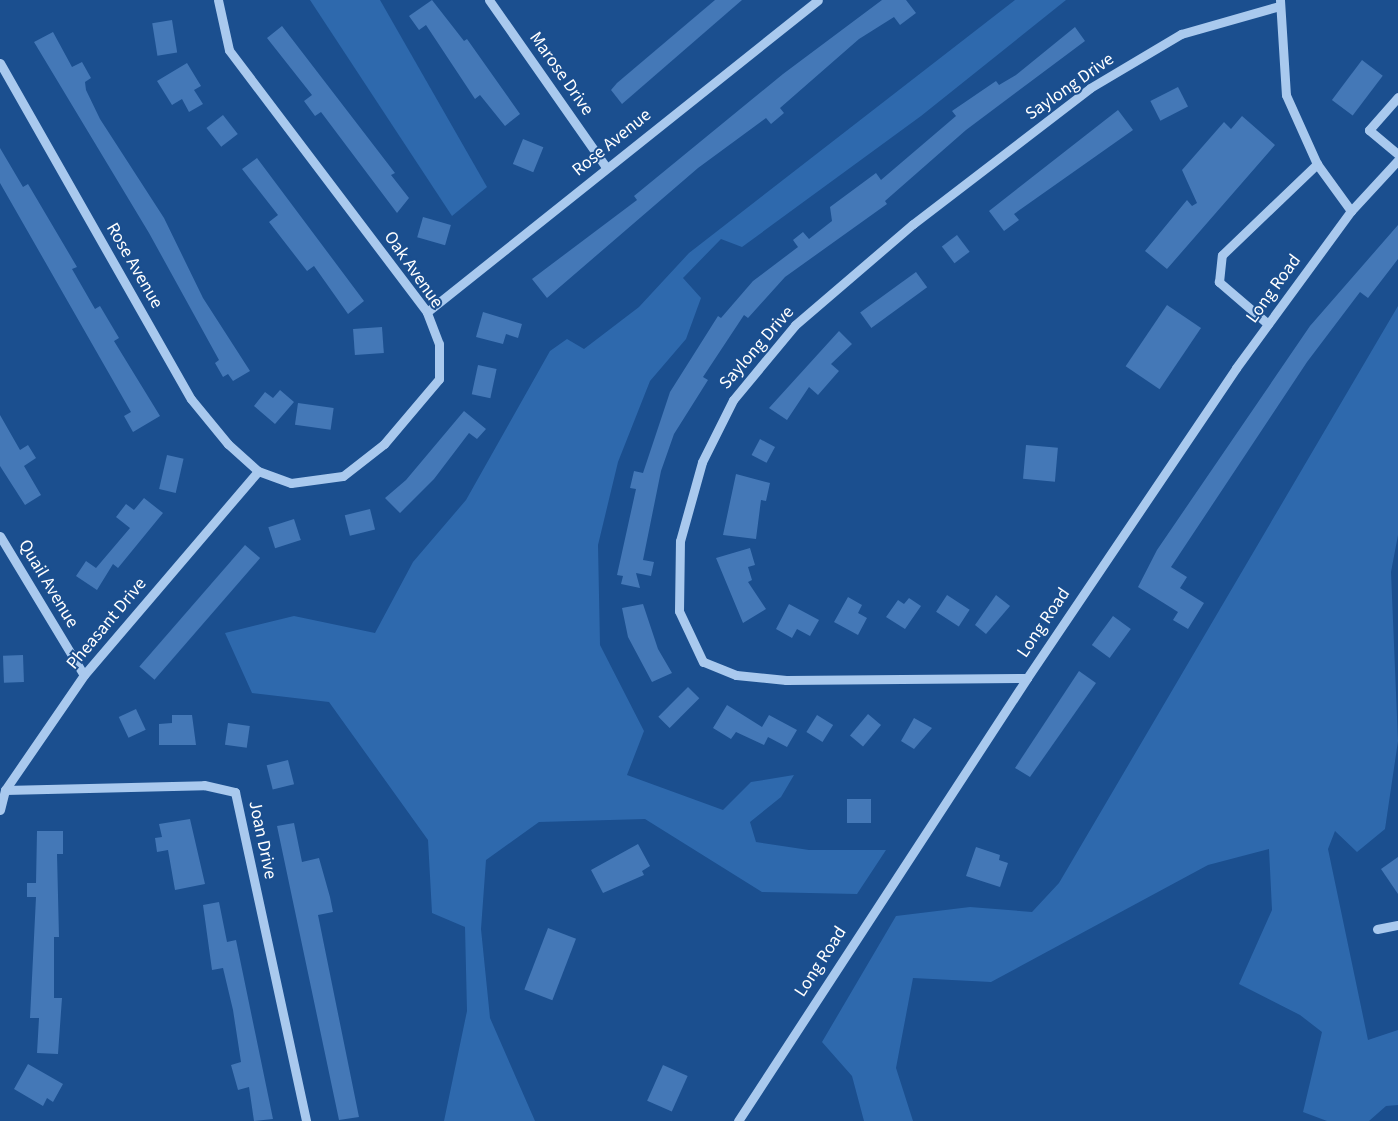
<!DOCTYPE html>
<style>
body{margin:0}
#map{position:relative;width:1398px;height:1121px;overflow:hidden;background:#1b4f8f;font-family:"Source Sans 3",sans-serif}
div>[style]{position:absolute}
.green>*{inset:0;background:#2e69ad}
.building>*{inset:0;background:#4478b7;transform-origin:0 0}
.minor>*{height:9px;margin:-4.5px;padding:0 4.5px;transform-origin:4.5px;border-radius:4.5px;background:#a9c9ee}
span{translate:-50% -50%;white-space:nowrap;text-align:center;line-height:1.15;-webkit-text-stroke:4px #1b4f8f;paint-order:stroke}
.street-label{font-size:18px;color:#fff}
</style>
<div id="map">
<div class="green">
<div style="clip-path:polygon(310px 0,380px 0,487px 187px,452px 216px)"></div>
<div style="clip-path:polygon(1015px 0,1066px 0,921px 116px,742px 247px,721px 239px,683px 278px,701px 298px,686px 339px,650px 381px,618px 462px,598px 545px,600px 645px,644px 731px,627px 775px,723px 810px,751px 782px,794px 775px,781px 797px,750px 822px,756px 842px,809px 850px,886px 850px,857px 894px,762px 892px,645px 819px,539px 822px,486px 860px,481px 929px,490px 1018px,535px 1121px,444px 1121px,467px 1011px,465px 927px,432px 913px,428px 840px,329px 702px,252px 693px,225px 633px,294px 616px,375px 633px,413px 562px,466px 500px,550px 351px,567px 339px,584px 349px,639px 307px,689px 253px)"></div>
<div style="clip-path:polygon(1398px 306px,1398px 535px,1391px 572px,1398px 741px,1385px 829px,1357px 852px,1335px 831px,1328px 849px,1368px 1040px,1398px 1030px,1398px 1105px,1386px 1106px,1369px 1121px,1327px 1121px,1303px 1112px,1322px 1032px,1300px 1015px,1239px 984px,1272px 910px,1269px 849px,1208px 865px,991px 982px,913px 978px,896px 1068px,913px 1121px,864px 1121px,852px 1076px,822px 1042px,896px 916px,970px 907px,1032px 912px,1059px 883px)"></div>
</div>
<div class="building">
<div style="clip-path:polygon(432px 0,464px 41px,467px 39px,520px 114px,505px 126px,480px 95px,475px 99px,426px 25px,419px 30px,409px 16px)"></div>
<div style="clip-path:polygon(715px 0,742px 0,622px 104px,611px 90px,617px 83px)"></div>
<div style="clip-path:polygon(882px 0,906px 0,916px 13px,900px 25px,894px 17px,859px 39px,780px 108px,784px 113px,771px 124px,766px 118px,698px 168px,547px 298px,532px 279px,637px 200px,634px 196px,783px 74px)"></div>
<div style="left:172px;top:20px;width:33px;height:20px;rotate:81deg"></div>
<div style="clip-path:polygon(282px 26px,395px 173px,391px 175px,409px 198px,397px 213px,321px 112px,315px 116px,304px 101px,312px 95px,267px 38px)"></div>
<div style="clip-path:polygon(1075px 27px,1085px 41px,966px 130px,885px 201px,887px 204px,785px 277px,748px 318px,744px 315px,703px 377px,708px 380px,674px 434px,661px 471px,643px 560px,654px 562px,651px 576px,636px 573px,640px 588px,621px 584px,623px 576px,617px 575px,636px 489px,630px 488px,634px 471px,643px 473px,670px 392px,718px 316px,721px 318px,753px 281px,798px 247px,793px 240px,803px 232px,809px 239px,832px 221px,830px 207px,876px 173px,881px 180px,956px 116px,952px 111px,996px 81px,999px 85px,1016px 75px)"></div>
<div style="clip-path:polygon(53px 32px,72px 67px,82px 62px,91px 78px,85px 82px,86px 90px,100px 119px,164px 218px,203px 298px,250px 371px,233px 381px,228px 374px,223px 377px,215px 363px,219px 360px,149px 233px,34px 42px)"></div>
<div style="left:1362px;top:60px;width:26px;height:50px;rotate:37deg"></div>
<div style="clip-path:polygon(187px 63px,201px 86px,194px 90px,203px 104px,189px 112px,182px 99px,172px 105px,157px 81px)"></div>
<div style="left:1178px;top:87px;width:22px;height:31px;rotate:63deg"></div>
<div style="clip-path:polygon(1118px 110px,1133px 130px,1014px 214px,1019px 220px,1004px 231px,989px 211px)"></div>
<div style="left:223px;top:115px;width:24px;height:21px;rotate:52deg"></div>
<div style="clip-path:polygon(1242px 116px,1275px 145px,1167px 269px,1145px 251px,1187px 200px,1192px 206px,1197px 203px,1182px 170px,1224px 122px,1231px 129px)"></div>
<div style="left:523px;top:139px;width:22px;height:27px;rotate:22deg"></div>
<div style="clip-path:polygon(0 148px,23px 187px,28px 184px,77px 267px,72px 269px,95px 309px,100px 306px,119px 338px,114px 341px,160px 416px,133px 432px,124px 416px,131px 412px,0 183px)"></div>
<div style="clip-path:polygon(257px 158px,364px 301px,348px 314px,314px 266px,307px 271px,269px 222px,278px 215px,242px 169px)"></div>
<div style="left:423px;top:217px;width:29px;height:21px;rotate:16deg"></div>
<div style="clip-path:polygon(1398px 225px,1398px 259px,1368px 298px,1360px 292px,1307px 362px,1171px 567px,1187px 577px,1180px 588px,1204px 603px,1188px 629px,1173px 620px,1178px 612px,1138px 587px,1157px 550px,1310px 326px)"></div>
<div style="left:957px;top:235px;width:21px;height:19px;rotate:53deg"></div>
<div style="left:916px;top:272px;width:19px;height:69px;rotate:54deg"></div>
<div style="left:1167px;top:305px;width:41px;height:74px;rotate:34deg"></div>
<div style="clip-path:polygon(483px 312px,522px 324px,518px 338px,506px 334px,503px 344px,476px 337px)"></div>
<div style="left:382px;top:327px;width:26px;height:29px;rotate:86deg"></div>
<div style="clip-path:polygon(839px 331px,852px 344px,831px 364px,839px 371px,818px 395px,809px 387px,787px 420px,769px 408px)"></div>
<div style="left:478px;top:365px;width:19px;height:30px;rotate:12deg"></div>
<div style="clip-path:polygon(280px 390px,294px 402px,275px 424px,254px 406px,265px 392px,273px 398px)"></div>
<div style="left:298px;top:403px;width:36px;height:22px;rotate:8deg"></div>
<div style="clip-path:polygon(464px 411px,486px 429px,477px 439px,469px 433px,434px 479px,400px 513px,385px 498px,406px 480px)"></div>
<div style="clip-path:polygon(0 415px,20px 450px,28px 445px,36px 458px,24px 466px,41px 495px,25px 505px,0 466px)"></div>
<div style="left:760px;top:439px;width:17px;height:18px;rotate:28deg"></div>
<div style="left:1026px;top:445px;width:32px;height:34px;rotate:5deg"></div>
<div style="left:167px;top:455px;width:17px;height:35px;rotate:13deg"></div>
<div style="clip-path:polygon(736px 474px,770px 483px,766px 501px,761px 500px,756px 539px,723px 535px)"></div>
<div style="clip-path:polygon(144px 498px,163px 513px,118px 568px,113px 564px,97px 590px,76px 576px,86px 561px,96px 568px,130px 528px,116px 517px,126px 504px,134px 510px)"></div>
<div style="left:370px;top:509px;width:21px;height:26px;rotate:76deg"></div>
<div style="left:294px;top:519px;width:22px;height:27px;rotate:72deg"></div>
<div style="left:245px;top:545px;width:20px;height:161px;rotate:41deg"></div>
<div style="clip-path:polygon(750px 548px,755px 565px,748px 567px,752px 580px,748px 582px,766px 609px,743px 623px,716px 558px)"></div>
<div style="left:947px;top:595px;width:27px;height:20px;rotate:33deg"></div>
<div style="clip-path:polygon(996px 595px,1010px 606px,986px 634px,975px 625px)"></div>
<div style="clip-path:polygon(848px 597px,862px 605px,858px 613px,867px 618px,858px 635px,834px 622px)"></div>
<div style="clip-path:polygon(909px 598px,921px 606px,905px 629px,886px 617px,898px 600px,904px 604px)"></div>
<div style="clip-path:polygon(643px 604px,658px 649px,672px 673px,652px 682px,628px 637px,622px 608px)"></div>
<div style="clip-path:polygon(789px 604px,819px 620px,810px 636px,797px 629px,792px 638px,776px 629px)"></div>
<div style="left:1113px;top:616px;width:22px;height:36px;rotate:36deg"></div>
<div style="left:23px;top:655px;width:27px;height:20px;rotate:88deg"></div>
<div style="clip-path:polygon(1079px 671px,1096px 683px,1030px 777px,1015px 768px)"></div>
<div style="left:688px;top:687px;width:16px;height:42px;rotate:45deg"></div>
<div style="clip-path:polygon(727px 705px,762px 727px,769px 715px,797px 730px,787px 747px,768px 737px,764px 745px,736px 732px,731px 739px,713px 728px)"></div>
<div style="left:136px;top:709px;width:23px;height:19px;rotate:65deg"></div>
<div style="left:868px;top:714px;width:17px;height:28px;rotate:40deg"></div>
<div style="clip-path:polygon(172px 715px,192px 715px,196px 745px,159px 745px,159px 724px,172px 723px)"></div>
<div style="left:817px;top:715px;width:19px;height:20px;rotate:32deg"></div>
<div style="clip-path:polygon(914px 718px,932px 728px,914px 749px,901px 741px)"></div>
<div style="left:228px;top:723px;width:22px;height:22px;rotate:8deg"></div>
<div style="left:288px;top:760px;width:25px;height:22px;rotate:76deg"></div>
<div style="left:847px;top:799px;width:24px;height:24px"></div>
<div style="clip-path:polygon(190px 819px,205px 884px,175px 890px,168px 850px,157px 852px,155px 838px,162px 837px,159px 824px)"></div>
<div style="clip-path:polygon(294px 823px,302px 862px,319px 858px,330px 897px,333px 912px,318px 915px,359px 1117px,339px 1120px,277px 826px)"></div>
<div style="clip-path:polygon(37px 831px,63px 831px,63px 854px,57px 854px,59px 937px,54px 937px,54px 998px,62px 998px,58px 1054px,37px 1053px,39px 1018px,30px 1018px,36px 897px,27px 897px,27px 883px,36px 883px)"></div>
<div style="clip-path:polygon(638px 844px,650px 866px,642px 871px,644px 875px,603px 893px,591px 870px)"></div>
<div style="clip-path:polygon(976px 847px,1000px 855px,999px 860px,1008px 863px,1000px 887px,966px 876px)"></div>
<div style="clip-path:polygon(1398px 857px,1398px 894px,1381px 869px)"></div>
<div style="clip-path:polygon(219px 902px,227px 942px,236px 940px,273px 1119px,254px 1121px,249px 1087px,238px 1090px,231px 1065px,241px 1062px,233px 1010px,223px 968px,212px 970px,203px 905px)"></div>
<div style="left:548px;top:928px;width:30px;height:66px;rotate:21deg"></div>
<div style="clip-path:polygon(28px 1064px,63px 1084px,53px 1102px,47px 1098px,43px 1106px,14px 1089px)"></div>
<div style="left:663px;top:1065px;width:27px;height:39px;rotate:24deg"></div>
</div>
<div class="minor">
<div style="left:489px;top:0;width:204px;rotate:55deg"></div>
<div style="left:1280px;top:0;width:95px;rotate:86.4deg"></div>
<div style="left:1286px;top:95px;width:76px;rotate:65.8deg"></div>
<div style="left:1317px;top:164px;width:58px;rotate:54.1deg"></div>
<div style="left:0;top:63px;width:386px;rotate:60.4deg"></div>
<div style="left:191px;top:399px;width:58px;rotate:50.6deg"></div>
<div style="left:228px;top:444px;width:40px;rotate:42deg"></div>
<div style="left:258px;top:471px;width:35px;rotate:20deg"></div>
<div style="left:291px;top:483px;width:52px;rotate:-7.7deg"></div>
<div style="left:343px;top:476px;width:52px;rotate:-38deg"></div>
<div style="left:384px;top:444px;width:85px;rotate:-49.8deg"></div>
<div style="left:439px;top:379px;width:35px;rotate:-90deg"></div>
<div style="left:439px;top:344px;width:34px;rotate:-111deg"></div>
<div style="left:427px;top:312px;width:328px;rotate:-127.1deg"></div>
<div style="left:229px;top:50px;width:51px;rotate:-102.4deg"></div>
<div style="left:1398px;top:97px;width:44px;rotate:131.3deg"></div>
<div style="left:1369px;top:130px;width:38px;rotate:40deg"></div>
<div style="left:427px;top:312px;width:500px;rotate:-38.59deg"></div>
<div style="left:1268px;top:324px;width:65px;rotate:-139.4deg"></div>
<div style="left:1219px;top:282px;width:27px;rotate:-84deg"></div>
<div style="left:1222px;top:255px;width:132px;rotate:-43.8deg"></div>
<div style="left:0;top:536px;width:162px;rotate:58.9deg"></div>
<div style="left:1027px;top:678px;width:241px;rotate:179.5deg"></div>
<div style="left:786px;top:680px;width:50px;rotate:-174.3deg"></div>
<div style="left:736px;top:675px;width:35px;rotate:-158deg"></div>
<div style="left:703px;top:662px;width:56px;rotate:-115.2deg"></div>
<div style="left:679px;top:611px;width:70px;rotate:-89.2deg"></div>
<div style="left:680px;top:541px;width:82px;rotate:-74.4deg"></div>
<div style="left:702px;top:462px;width:69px;rotate:-63.4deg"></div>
<div style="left:733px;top:400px;width:97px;rotate:-50.4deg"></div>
<div style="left:795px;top:325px;width:155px;rotate:-40.6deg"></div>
<div style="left:913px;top:224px;width:223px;rotate:-37.5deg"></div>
<div style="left:1090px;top:88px;width:106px;rotate:-30.7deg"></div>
<div style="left:1181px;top:34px;width:102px;rotate:-15.9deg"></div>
<div style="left:5px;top:790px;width:199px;rotate:-1.4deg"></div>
<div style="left:204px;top:785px;width:32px;rotate:13deg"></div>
<div style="left:235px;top:792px;width:337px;rotate:77.8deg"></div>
<div style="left:0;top:810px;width:21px;rotate:-76deg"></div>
<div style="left:5px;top:790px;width:140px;rotate:-55.5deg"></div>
<div style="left:84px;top:675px;width:268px;rotate:-49.5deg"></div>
<div style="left:1377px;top:929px;width:21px;rotate:-11deg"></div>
<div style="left:738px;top:1121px;width:529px;rotate:-56.88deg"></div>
<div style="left:1027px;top:678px;width:374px;rotate:-56deg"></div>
<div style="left:1236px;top:368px;width:195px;rotate:-53.8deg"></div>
<div style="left:1351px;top:211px;width:69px;rotate:-47.3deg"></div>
</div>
<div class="street-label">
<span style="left:561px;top:74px;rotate:55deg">Marose Drive</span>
<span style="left:1070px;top:87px;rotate:-35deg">Saylong Drive</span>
<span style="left:612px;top:143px;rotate:-39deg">Rose Avenue</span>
<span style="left:134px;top:266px;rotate:60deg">Rose Avenue</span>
<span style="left:413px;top:270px;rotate:55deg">Oak Avenue</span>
<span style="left:1274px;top:289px;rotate:-54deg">Long Road</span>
<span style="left:757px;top:348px;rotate:-49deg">Saylong Drive</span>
<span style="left:48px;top:584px;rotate:59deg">Quail Avenue</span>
<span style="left:1044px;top:623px;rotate:-56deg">Long Road</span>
<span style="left:107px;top:624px;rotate:-50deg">Pheasant Drive</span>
<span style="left:262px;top:840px;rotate:78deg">Joan Drive</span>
<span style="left:821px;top:962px;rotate:-57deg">Long Road</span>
</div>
</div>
